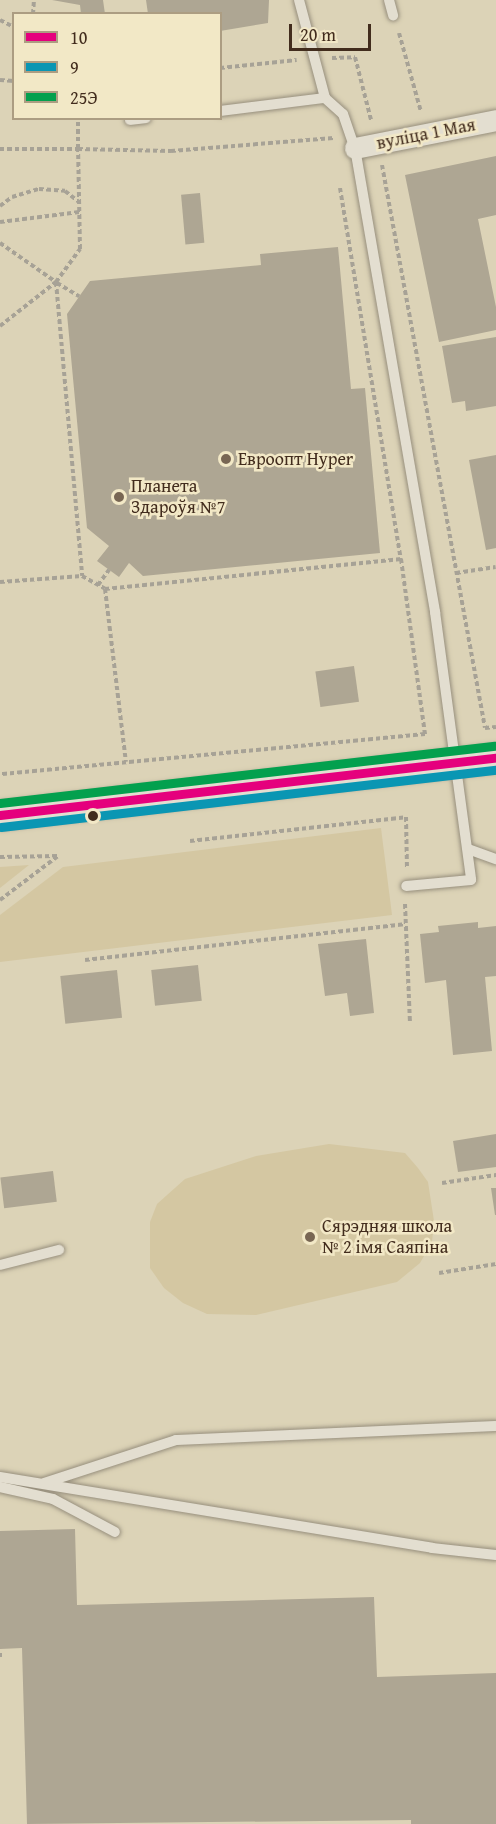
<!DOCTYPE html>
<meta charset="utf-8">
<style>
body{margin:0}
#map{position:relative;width:496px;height:1824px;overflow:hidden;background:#dcd3b7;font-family:"Gentium Book Plus",serif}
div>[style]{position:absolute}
.green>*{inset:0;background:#d4c7a2}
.building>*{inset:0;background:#aea693;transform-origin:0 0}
.path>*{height:4px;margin-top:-2px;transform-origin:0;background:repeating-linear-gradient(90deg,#a7a296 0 4.5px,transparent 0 7.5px)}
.roads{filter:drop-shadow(0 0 2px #978f7d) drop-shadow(0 0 2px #978f7d)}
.service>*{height:10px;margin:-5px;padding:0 5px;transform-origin:5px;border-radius:5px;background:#e3ded0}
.minor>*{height:21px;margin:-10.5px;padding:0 10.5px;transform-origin:10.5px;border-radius:10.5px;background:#e3ded0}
.tertiary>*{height:27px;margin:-13.5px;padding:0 13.5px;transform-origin:13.5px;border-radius:13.5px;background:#e3ded0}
.bus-1>*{height:9px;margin:-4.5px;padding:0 4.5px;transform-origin:4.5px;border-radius:4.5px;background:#e5007d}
.bus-2>*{height:9px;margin:-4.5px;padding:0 4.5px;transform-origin:4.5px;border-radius:4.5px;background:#0a96b3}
.bus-3>*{height:9px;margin:-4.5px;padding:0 4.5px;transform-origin:4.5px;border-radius:4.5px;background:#03a04e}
.dots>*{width:16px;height:16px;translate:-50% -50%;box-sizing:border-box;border:3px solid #f2e8c6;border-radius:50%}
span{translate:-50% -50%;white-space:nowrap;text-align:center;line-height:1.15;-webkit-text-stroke:5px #f2e8c6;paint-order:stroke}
.street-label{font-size:18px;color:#422c1d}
.poi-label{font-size:18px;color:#422c1d}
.left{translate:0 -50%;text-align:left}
.legend{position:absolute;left:12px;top:12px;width:210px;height:108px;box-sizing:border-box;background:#f2e8c6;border:2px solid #ac9d82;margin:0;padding:8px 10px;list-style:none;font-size:18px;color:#422c1d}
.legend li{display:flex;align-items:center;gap:12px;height:30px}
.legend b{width:30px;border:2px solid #ac9d82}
.scale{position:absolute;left:289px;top:24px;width:82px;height:27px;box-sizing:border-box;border:3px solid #422c1d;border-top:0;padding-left:8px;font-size:18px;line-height:21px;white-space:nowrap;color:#422c1d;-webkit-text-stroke:4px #f2e8c6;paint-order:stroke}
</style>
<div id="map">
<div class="green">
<div style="clip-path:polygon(381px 828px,392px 915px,0 962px,0 915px,63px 867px)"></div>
<div style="clip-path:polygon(29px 865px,0 888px,0 867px)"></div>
<div style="clip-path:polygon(329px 1144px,405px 1153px,418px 1168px,428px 1182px,434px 1221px,432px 1242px,420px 1263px,397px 1282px,256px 1315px,207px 1314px,183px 1303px,164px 1288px,150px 1268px,150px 1222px,157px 1204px,185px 1179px,256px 1156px)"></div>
</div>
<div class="building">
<div style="clip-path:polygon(52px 0,103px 0,105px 14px,81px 14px,80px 5px)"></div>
<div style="clip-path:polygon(146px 0,269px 0,268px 23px,220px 31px,220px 14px,148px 14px)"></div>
<div style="clip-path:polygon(496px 156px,496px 215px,478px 219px,496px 307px,496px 330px,439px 342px,405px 175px)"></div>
<div style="left:200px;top:193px;width:50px;height:19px;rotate:85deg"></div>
<div style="clip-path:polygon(338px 247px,351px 389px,365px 388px,380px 553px,143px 576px,129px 563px,119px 577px,97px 561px,109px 546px,87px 528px,67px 314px,90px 281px,261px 265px,260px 254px)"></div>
<div style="clip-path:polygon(496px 337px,496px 406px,466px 411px,465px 401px,452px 403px,442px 346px)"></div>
<div style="clip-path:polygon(496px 455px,496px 548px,486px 550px,469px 460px)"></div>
<div style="left:354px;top:666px;width:36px;height:39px;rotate:82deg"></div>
<div style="clip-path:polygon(478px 922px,478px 928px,496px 926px,496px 976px,485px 977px,492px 1051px,453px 1055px,446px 980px,425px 983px,420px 934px,439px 932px,438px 926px)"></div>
<div style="clip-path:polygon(366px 939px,374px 1013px,350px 1016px,347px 993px,325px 996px,318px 944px)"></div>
<div style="left:198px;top:965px;width:36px;height:47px;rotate:84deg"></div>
<div style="left:117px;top:970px;width:48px;height:57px;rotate:84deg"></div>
<div style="clip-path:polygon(496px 1134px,496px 1167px,458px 1172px,453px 1141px)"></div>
<div style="left:53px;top:1171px;width:31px;height:53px;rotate:83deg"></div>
<div style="clip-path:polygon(491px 1188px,496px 1188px,496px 1215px,495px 1215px)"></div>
<div style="clip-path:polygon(75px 1529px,77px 1605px,374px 1597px,377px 1677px,496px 1673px,496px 1824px,411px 1824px,411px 1820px,27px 1824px,22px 1648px,0 1649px,0 1531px)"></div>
</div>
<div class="path">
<div style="left:33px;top:14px;width:14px;rotate:-86deg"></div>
<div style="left:0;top:20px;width:16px;rotate:27deg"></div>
<div style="left:399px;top:33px;width:82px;rotate:74.4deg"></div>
<div style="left:332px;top:58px;width:23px;rotate:-2deg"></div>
<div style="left:355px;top:57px;width:65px;rotate:75.7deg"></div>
<div style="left:220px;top:68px;width:77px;rotate:-5.9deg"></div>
<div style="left:0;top:80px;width:14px;rotate:4deg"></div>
<div style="left:0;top:149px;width:78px"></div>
<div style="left:78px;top:149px;width:31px;rotate:-90deg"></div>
<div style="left:382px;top:165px;width:572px;rotate:79.63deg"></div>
<div style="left:485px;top:728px;width:11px;rotate:-5deg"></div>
<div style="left:340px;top:188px;width:376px;rotate:80.7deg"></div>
<div style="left:0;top:206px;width:15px;rotate:-37deg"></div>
<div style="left:12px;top:197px;width:28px;rotate:-17deg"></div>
<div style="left:39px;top:189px;width:26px;rotate:4deg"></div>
<div style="left:65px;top:191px;width:18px;rotate:38deg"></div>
<div style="left:0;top:222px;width:80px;rotate:-7.2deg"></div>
<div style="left:0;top:243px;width:68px;rotate:34.9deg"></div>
<div style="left:56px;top:282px;width:295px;rotate:84.9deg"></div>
<div style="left:82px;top:576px;width:26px;rotate:29deg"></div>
<div style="left:105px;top:589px;width:298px;rotate:-5.8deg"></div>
<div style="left:401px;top:559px;width:177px;rotate:82.2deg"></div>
<div style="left:425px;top:734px;width:427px;rotate:174.6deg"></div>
<div style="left:57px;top:283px;width:26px;rotate:31deg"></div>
<div style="left:0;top:326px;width:71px;rotate:-38.2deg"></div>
<div style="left:56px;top:282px;width:41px;rotate:-54deg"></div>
<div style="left:80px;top:249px;width:100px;rotate:-91.1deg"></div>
<div style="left:78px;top:149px;width:93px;rotate:1.2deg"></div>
<div style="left:171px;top:151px;width:163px;rotate:-4.6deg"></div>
<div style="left:456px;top:573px;width:40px;rotate:-8.5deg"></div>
<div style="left:0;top:582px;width:82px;rotate:-4.2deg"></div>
<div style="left:98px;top:585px;width:19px;rotate:-54deg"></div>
<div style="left:105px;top:589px;width:174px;rotate:83.1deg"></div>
<div style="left:190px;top:841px;width:217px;rotate:-6.3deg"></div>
<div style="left:406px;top:817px;width:50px;rotate:88.9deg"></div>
<div style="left:0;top:857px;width:57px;rotate:-1deg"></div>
<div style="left:0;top:900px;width:73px;rotate:-37.2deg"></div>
<div style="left:405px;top:904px;width:120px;rotate:87.6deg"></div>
<div style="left:85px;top:960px;width:321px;rotate:-6.4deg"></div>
<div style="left:442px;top:1183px;width:55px;rotate:-8.4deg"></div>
<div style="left:439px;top:1273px;width:58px;rotate:-9deg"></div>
<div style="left:0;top:1655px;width:2px"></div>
</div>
<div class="roads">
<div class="service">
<div style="left:299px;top:0;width:101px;rotate:75.1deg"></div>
<div style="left:389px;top:0;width:16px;rotate:75deg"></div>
<div style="left:220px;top:111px;width:106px;rotate:-7.1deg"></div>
<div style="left:325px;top:98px;width:24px;rotate:42deg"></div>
<div style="left:343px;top:114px;width:36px;rotate:71deg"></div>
<div style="left:355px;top:148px;width:471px;rotate:80.2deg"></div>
<div style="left:435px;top:612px;width:270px;rotate:82.3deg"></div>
<div style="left:471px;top:880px;width:65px;rotate:174.7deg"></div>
<div style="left:130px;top:120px;width:16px;rotate:-7deg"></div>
<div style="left:468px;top:849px;width:30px;rotate:20deg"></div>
<div style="left:0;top:1265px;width:61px;rotate:-14.3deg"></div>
<div style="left:0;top:1477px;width:438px;rotate:9.3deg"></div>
<div style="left:432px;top:1548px;width:64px;rotate:6.2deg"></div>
<div style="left:44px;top:1483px;width:139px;rotate:-18deg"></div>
<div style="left:176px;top:1440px;width:320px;rotate:-2.5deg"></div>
<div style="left:0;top:1487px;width:54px;rotate:12.8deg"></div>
<div style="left:53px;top:1499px;width:70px;rotate:28deg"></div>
</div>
<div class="minor">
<div style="left:355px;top:148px;width:144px;rotate:-11.2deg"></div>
</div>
<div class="tertiary">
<div style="left:0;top:815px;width:499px;rotate:-6.6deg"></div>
</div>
</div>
<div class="bus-1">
<div style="left:0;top:815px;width:499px;rotate:-6.6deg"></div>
</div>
<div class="bus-2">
<div style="left:1px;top:827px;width:498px;rotate:-6.6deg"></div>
</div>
<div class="bus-3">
<div style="left:0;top:803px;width:498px;rotate:-6.6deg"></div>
</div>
<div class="dots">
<div style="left:226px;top:459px;background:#786653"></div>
<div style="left:119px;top:497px;background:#786653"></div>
<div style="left:93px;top:816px;background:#422c1d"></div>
<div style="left:310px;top:1237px;background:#786653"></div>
</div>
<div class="street-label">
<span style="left:426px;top:134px;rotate:-11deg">вуліца 1 Мая</span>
</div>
<div class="poi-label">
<span class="left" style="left:238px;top:459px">Евроопт Hyper</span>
<span class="left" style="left:131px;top:497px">Планета<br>Здароўя №7</span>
<span class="left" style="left:322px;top:1237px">Сярэдняя школа<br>№ 2 імя Саяпіна</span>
</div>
<ul class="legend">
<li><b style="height:8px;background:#e5007d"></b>10</li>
<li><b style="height:8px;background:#0a96b3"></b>9</li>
<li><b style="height:8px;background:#03a04e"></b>25Э</li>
</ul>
<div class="scale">20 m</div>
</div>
